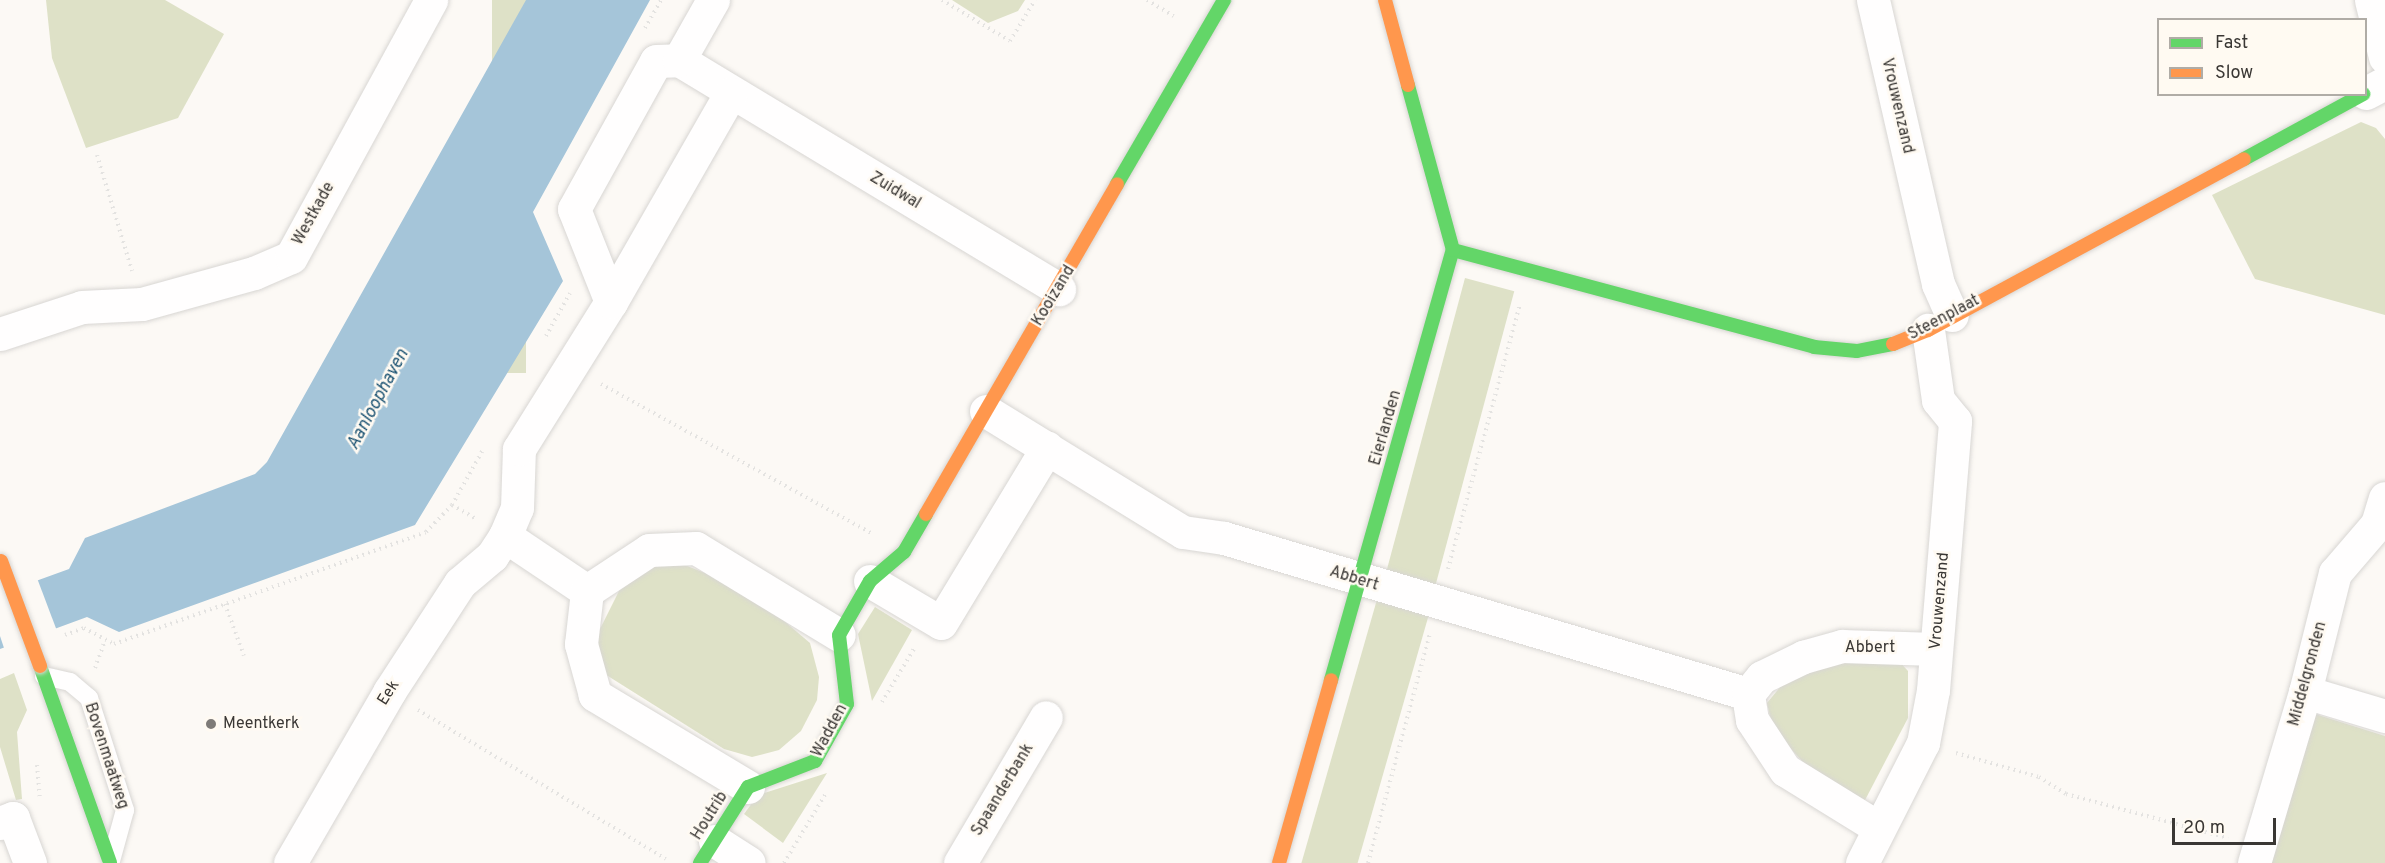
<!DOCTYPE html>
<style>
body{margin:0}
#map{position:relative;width:2385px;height:863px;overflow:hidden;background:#fcf9f5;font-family:Overpass,sans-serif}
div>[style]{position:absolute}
.green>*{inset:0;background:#dee1c7;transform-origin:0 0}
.water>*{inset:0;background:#a5c5d9}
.pier>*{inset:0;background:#fcf9f5}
.path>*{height:4px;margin-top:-2px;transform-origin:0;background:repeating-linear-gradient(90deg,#e4e3e1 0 1.5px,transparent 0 6px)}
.roads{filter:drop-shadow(0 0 2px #d8d6d3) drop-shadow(0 0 2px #d8d6d3)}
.lane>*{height:18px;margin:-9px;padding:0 9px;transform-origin:9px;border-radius:9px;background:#fffefe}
.street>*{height:33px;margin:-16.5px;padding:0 16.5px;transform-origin:16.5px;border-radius:16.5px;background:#fffefe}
.fast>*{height:14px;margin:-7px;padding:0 7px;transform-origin:7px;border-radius:7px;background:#63d668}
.slow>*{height:14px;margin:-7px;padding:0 7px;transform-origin:7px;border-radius:7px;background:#ff974d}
.bridges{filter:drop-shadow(0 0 2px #d8d6d3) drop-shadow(0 0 2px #d8d6d3)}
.slow-bridge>*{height:14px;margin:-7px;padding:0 7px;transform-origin:7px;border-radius:7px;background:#ff974d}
.dots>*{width:16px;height:16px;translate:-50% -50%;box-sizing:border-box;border:3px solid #fffaf2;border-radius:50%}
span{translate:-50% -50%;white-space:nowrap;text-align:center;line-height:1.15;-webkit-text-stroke:5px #fffaf2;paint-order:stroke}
.street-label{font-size:16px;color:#3a3734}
.poi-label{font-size:16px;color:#3a3734}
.left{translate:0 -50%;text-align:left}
.water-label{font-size:18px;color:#1c5373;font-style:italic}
.legend{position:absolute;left:2157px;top:18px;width:210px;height:78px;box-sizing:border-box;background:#fffaf2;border:2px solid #b0aca6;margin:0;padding:8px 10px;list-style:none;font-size:18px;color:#3a3734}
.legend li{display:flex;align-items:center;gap:12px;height:30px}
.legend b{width:30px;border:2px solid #b0aca6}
.scale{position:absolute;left:2172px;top:818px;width:104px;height:27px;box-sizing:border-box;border:3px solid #3a3734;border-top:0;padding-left:8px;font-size:18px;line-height:21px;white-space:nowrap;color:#3a3734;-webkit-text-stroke:4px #fffaf2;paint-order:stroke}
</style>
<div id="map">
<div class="green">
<div style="clip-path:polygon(46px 0,165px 0,224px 34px,178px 118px,86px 148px,52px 58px)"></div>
<div style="left:492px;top:0;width:34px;height:373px"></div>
<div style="clip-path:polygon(952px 0,1025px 0,1018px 11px,988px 23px)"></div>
<div style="clip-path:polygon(2361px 122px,2376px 128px,2385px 139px,2385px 315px,2255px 279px,2212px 195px)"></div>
<div style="left:1465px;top:278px;width:51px;height:310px;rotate:15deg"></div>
<div style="clip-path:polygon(672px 560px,705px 573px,777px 615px,810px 643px,819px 677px,817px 700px,801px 731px,779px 750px,752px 757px,724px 749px,600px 671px,594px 641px,625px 579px,634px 569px)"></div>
<div style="left:1378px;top:596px;width:54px;height:278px;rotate:16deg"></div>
<div style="clip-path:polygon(875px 607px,912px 630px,872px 701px,858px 634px)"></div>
<div style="clip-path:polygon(1832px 658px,1898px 660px,1908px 671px,1908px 718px,1864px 802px,1803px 762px,1779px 736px,1770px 716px,1767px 703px,1791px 674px)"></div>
<div style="clip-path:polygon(14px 673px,27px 710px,17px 732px,22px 799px,16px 800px,0 747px,0 679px)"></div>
<div style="clip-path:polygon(2312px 713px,2385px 736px,2385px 863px,2267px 863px)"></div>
<div style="clip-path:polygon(827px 773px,783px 843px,744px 814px,758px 795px)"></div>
</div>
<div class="water">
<div style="clip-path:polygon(526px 0,650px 0,533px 212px,563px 281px,415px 525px,119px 632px,87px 617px,0 649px,0 594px,69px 569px,85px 538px,255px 474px,267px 462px)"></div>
</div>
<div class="pier">
<div style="clip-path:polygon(37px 578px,57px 631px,5px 651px,0 636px,0 591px)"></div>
</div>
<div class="path">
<div style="left:942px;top:0;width:79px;rotate:31.1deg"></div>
<div style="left:1010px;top:41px;width:48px;rotate:-58.6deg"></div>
<div style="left:1147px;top:0;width:31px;rotate:31deg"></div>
<div style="left:645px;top:28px;width:32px;rotate:-60deg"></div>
<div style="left:97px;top:155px;width:121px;rotate:73.2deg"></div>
<div style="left:546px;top:336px;width:49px;rotate:-60.8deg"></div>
<div style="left:601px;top:384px;width:311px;rotate:28.9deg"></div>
<div style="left:452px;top:505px;width:65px;rotate:-60.7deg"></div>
<div style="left:1448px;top:569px;width:275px;rotate:-74.8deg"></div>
<div style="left:225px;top:604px;width:55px;rotate:69.9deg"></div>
<div style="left:65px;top:635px;width:20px;rotate:-20deg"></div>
<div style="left:84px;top:628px;width:34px;rotate:28deg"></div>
<div style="left:114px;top:644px;width:331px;rotate:-19.7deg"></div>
<div style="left:426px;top:532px;width:37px;rotate:-46deg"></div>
<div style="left:452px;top:505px;width:28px;rotate:30deg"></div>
<div style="left:95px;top:668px;width:29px;rotate:-70deg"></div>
<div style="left:882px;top:702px;width:64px;rotate:-59deg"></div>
<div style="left:418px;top:710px;width:289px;rotate:31deg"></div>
<div style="left:1956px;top:753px;width:86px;rotate:16.1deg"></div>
<div style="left:2039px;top:777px;width:32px;rotate:32deg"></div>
<div style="left:2066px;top:794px;width:168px;rotate:15.2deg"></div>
<div style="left:37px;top:765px;width:32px;rotate:85deg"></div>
<div style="left:784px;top:863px;width:82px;rotate:-59deg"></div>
<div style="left:1368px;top:863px;width:237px;rotate:-74.9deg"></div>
</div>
<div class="roads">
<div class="lane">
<div style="left:44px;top:676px;width:27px;rotate:13deg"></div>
<div style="left:70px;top:682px;width:25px;rotate:40deg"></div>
<div style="left:89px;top:698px;width:118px;rotate:72.2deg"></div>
<div style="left:125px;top:810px;width:53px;rotate:105.4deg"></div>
</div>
<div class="street">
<div style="left:1873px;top:0;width:291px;rotate:77.1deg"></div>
<div style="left:1938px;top:284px;width:34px;rotate:66deg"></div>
<div style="left:2371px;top:0;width:59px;rotate:76.2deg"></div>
<div style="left:679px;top:60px;width:444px;rotate:31.1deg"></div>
<div style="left:2366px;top:93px;width:21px;rotate:-28deg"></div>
<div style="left:611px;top:302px;width:100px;rotate:-111.7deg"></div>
<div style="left:574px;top:209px;width:169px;rotate:-61deg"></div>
<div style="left:656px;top:61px;width:23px;rotate:-2deg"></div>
<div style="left:679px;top:60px;width:69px;rotate:-60.5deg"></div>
<div style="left:0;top:334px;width:86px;rotate:-18.2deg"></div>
<div style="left:82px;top:307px;width:60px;rotate:-2.9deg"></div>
<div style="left:142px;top:304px;width:116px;rotate:-15.5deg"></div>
<div style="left:254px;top:273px;width:40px;rotate:-23.4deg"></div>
<div style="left:291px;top:257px;width:293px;rotate:-61.4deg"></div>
<div style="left:986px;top:411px;width:231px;rotate:31.6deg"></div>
<div style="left:1183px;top:532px;width:41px;rotate:8.3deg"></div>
<div style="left:1224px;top:538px;width:547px;rotate:16.58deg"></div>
<div style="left:505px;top:536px;width:99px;rotate:33.9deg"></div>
<div style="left:870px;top:581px;width:82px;rotate:30.6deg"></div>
<div style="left:941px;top:623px;width:205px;rotate:-58.8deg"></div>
<div style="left:2305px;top:692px;width:84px;rotate:16.7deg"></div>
<div style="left:748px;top:787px;width:179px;rotate:-149deg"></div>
<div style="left:595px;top:695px;width:53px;rotate:-105.4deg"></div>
<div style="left:581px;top:644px;width:53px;rotate:-83.5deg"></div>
<div style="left:587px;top:591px;width:74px;rotate:-33.5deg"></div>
<div style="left:649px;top:550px;width:47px;rotate:-2.4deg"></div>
<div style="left:696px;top:548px;width:167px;rotate:31.3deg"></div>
<div style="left:0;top:823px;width:14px;rotate:-21deg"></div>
<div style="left:13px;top:818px;width:48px;rotate:69.3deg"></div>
<div style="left:1879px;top:828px;width:110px;rotate:-148.3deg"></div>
<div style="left:1785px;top:770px;width:60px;rotate:-123.4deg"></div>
<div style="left:1752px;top:720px;width:26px;rotate:-99deg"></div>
<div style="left:1748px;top:694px;width:22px;rotate:-51deg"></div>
<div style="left:1762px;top:677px;width:46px;rotate:-26deg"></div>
<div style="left:1803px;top:657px;width:41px;rotate:-15.8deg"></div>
<div style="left:1842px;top:646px;width:93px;rotate:1.8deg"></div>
<div style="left:715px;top:841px;width:40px;rotate:32.9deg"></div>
<div style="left:290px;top:863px;width:198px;rotate:-59.9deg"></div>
<div style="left:389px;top:692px;width:130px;rotate:-56.9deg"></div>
<div style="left:460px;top:583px;width:42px;rotate:-40.2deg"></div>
<div style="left:492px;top:556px;width:24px;rotate:-57deg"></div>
<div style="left:505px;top:536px;width:30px;rotate:-67deg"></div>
<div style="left:517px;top:508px;width:59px;rotate:-88.1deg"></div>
<div style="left:519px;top:449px;width:173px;rotate:-58deg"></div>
<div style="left:611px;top:302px;width:240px;rotate:-60.2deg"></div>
<div style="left:960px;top:863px;width:169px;rotate:-59.5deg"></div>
<div style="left:1862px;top:863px;width:135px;rotate:-63.1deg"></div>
<div style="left:1923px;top:743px;width:54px;rotate:-79.3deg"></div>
<div style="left:1933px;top:690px;width:270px;rotate:-85.3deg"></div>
<div style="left:1955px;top:421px;width:27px;rotate:-129deg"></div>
<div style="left:1938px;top:400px;width:71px;rotate:-98.1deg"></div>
<div style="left:2254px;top:863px;width:178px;rotate:-73.4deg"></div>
<div style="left:2305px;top:692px;width:123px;rotate:-75.9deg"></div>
<div style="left:2335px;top:573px;width:65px;rotate:-49.4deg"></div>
<div style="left:2377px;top:524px;width:27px;rotate:-73deg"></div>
</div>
<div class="fast">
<div style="left:2244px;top:159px;width:136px;rotate:-28.6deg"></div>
<div style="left:1117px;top:184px;width:213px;rotate:-59.8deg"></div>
<div style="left:1453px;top:250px;width:374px;rotate:15deg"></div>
<div style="left:1814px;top:347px;width:43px;rotate:5.3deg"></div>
<div style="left:1857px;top:351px;width:37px;rotate:-11deg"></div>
<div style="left:40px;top:666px;width:209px;rotate:70.4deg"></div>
<div style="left:1331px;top:680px;width:447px;rotate:-74.2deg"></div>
<div style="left:1453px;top:250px;width:171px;rotate:-105.3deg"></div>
<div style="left:700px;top:863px;width:90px;rotate:-57.7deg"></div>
<div style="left:748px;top:787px;width:72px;rotate:-21.2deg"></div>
<div style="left:815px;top:761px;width:65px;rotate:-60.7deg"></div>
<div style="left:847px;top:704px;width:69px;rotate:-96.6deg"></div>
<div style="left:839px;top:635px;width:62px;rotate:-60.1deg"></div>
<div style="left:870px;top:581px;width:45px;rotate:-40.5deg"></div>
<div style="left:904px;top:552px;width:44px;rotate:-59.9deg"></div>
</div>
<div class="slow">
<div style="left:1385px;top:0;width:88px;rotate:74.9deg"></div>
<div style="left:1893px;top:344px;width:38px;rotate:-22deg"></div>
<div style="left:1928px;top:330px;width:359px;rotate:-28.4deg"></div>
<div style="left:926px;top:514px;width:381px;rotate:-59.9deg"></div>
<div style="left:1279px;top:863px;width:190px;rotate:-74.1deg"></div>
</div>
</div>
<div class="bridges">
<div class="slow-bridge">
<div style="left:1px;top:561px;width:112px;rotate:69.6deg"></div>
</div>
</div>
<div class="dots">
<div style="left:211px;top:724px;background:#7e7b78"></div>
</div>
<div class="street-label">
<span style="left:1897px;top:106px;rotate:77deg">Vrouwenzand</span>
<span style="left:895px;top:191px;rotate:31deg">Zuidwal</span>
<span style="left:314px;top:214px;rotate:-61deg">Westkade</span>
<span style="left:1054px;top:296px;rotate:-59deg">Kooizand</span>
<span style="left:1944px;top:318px;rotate:-28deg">Steenplaat</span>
<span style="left:1386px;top:428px;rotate:-74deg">Eierlanden</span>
<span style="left:1354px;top:579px;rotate:17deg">Abbert</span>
<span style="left:1940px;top:601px;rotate:-85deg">Vrouwenzand</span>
<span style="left:1870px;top:648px">Abbert</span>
<span style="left:2308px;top:674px;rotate:-75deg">Middelgronden</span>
<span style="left:389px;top:693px;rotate:-58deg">Eek</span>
<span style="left:830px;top:731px;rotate:-62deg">Wadden</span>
<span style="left:106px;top:756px;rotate:72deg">Bovenmaatweg</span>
<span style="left:1003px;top:790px;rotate:-59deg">Spaanderbank</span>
<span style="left:710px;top:816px;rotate:-58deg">Houtrib</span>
</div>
<div class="poi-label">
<span class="left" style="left:223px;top:724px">Meentkerk</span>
</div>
<div class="water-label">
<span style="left:379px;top:400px;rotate:-62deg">Aanloophaven</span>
</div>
<ul class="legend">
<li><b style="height:8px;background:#63d668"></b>Fast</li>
<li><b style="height:8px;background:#ff974d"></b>Slow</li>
</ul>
<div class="scale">20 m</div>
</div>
